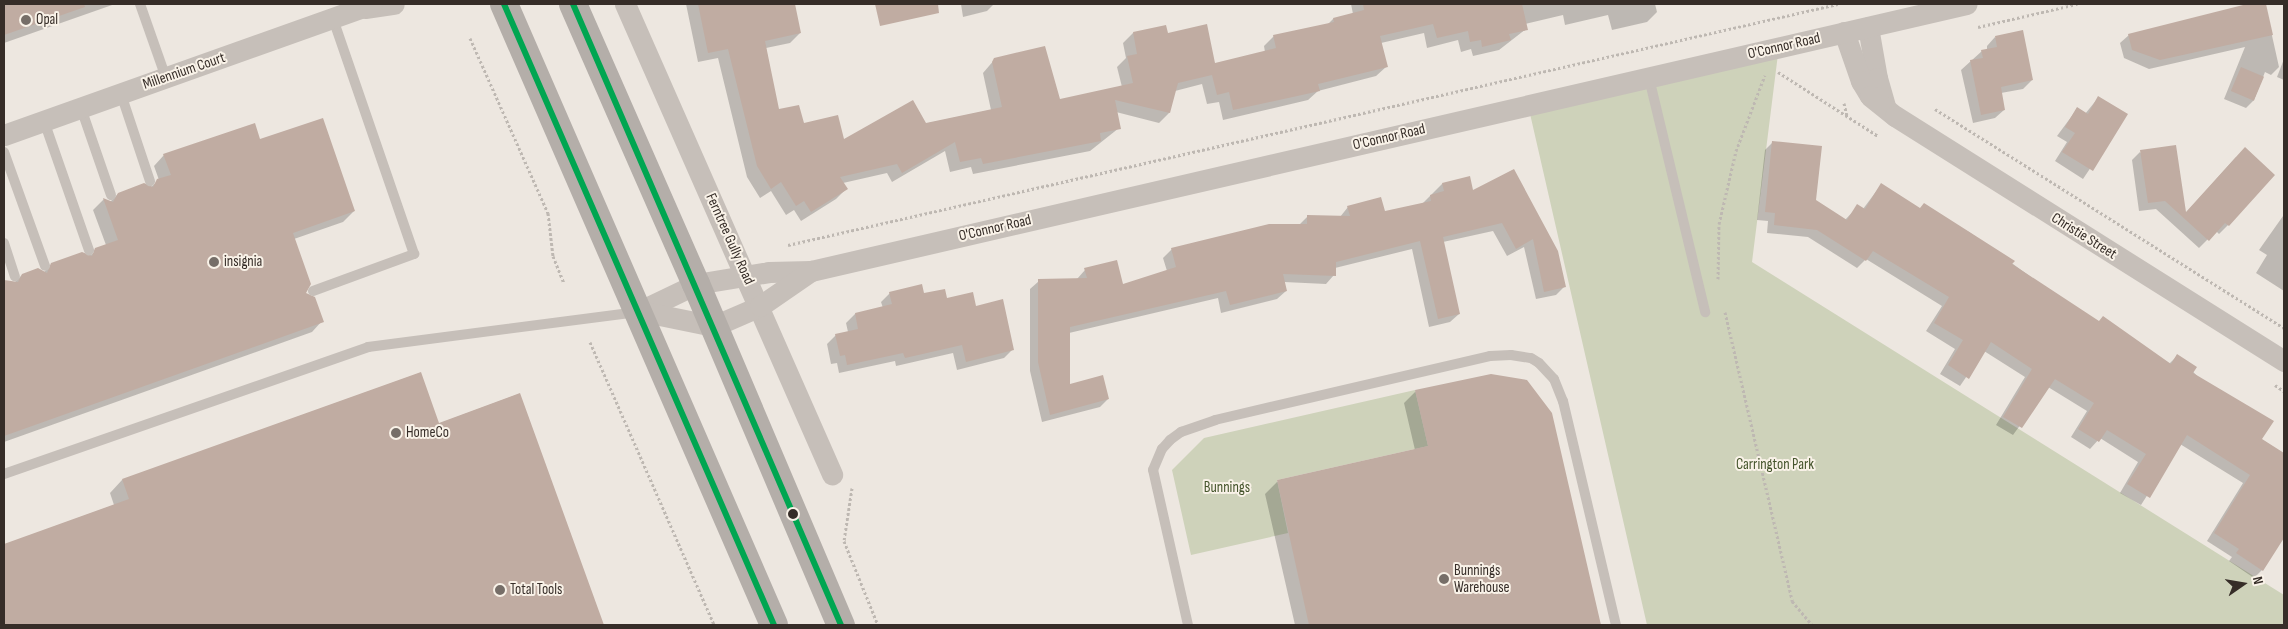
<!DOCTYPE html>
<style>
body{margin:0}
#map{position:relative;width:2288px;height:629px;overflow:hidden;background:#ede7e0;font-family:"Sofia Sans Condensed",sans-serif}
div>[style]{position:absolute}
.green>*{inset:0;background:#ced2ba}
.shadow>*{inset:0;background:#0003}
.building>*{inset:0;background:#c0aca2;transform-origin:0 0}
.path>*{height:3px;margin-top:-1.5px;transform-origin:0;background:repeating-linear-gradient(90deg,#beb8b2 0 2.5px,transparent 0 5px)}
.service>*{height:10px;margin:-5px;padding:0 5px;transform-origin:5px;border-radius:5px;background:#c6bfb9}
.minor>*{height:21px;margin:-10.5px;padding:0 10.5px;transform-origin:10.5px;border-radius:10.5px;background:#c6bfb9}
.primary>*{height:28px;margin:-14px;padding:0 14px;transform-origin:14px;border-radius:14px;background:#b4aea9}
.bus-1>*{height:6px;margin:-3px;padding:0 3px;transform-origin:3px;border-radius:3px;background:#00a651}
.dots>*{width:14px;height:14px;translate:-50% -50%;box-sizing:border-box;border:2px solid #f9f2e8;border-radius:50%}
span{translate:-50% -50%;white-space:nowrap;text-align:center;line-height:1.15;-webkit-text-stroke:4px #f9f2e8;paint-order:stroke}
.poi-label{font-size:15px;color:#362d28}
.left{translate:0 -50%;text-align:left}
.street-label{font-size:15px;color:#362d28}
.park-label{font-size:15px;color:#45552c}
.frame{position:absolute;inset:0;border:5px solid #362d28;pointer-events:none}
.north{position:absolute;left:2218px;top:559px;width:50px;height:50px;-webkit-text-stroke:4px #f9f2e8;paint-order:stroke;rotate:77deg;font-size:14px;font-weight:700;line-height:20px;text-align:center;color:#362d28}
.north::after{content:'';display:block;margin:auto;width:18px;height:22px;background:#362d28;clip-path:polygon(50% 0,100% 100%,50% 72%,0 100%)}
</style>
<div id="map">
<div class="green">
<div style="clip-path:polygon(1779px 46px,1752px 262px,2284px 595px,2284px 625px,1647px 625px,1528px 105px)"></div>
<div style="clip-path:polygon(1415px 390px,1428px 446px,1277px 480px,1288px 533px,1191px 555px,1172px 470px,1204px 438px)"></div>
</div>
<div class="shadow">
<div style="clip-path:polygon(4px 4px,115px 4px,4px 43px)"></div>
<div style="clip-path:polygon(686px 4px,794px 4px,800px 33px,790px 43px,766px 48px,778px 111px,843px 141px,991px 110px,983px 73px,995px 59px,1059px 100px,1122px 87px,1117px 67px,1126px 58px,1123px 43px,1133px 33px,1167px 34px,1214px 64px,1265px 52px,1264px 46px,1274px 36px,1328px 24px,1333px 19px,1353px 14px,1351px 4px,1655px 4px,1657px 12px,1647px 22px,1612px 30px,1608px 15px,1565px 25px,1563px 15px,1525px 24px,1526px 29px,1499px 50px,1473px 56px,1471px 49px,1461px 52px,1458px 40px,1427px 48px,1424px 33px,1381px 43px,1386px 67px,1376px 76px,1318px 91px,1308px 100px,1223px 120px,1219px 102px,1207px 104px,1202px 84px,1175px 91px,1169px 113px,1159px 123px,1116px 112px,1119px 128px,1090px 151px,973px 174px,971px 167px,950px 172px,945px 151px,892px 182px,887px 173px,843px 183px,846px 189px,836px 199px,801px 221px,794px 210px,786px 215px,771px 191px,760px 198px,747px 177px,718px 58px,698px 62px)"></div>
<div style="clip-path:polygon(961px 4px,994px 4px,987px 11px,963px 17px)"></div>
<div style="clip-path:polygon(2255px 4px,2265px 4px,2279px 67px,2271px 75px,2265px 72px,2254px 100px,2246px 108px,2224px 99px,2245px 47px,2149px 69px,2124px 58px,2120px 43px,2129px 35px)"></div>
<div style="clip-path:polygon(1995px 37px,2032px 80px,2023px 89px,2001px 93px,2004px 110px,1995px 118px,1973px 123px,1961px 70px,1982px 51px,1987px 50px,1987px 46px)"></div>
<div style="clip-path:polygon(2284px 59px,2284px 80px,2277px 77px)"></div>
<div style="clip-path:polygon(2098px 98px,2126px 115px,2083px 179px,2055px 161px,2067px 142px,2057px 136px,2077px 109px,2085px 114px)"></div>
<div style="clip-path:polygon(259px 141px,354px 211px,343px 222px,294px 239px,305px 293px,322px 321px,312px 332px,4px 442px,4px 281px,14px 283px,22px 275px,44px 272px,52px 265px,89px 256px,106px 245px,93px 210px,104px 199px,110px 202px,118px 194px,150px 188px,159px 180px,154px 166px,164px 155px)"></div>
<div style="clip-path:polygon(1773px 142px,1815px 201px,1845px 220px,1858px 206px,1863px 209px,1881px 185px,1919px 209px,1969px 232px,2061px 299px,2169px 364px,2177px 356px,2261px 439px,2284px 454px,2284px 535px,2262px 570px,2254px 578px,2229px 561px,2232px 557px,2207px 541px,2243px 483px,2180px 444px,2141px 505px,2120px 493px,2138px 462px,2100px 438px,2090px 449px,2071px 437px,2087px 411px,2048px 387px,2013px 435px,1996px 425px,2025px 377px,1984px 351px,1960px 386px,1940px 374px,1955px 349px,1926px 331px,1942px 306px,1866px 259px,1857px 268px,1808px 237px,1767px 233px,1768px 221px,1757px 220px,1765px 150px)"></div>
<div style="clip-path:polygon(2140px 152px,2185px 214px,2236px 157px,2228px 225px,2219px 234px,2216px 231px,2199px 248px,2156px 209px,2139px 211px,2132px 160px)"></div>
<div style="clip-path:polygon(1513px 170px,1564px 287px,1556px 295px,1536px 299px,1524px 247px,1507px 256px,1493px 231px,1443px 242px,1459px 314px,1450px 322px,1429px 327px,1412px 249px,1335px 268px,1334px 275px,1326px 284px,1284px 282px,1286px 291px,1277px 299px,1221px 313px,1218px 298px,1069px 333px,1068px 386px,1108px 399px,1100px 407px,1042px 422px,1030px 371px,1030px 289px,1039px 281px,1077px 279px,1085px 270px,1122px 285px,1167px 271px,1163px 258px,1172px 249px,1299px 225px,1308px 216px,1340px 217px,1348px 207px,1384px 213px,1422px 204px,1442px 184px,1469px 178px,1472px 192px)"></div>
<div style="clip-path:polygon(2283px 216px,2284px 217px,2284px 291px,2256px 273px,2267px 255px,2259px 250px)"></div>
<div style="clip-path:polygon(890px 293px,923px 295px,975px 307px,1013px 349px,1004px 358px,957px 370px,953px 353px,896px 366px,895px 361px,839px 373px,837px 363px,831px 364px,827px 344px,836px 335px,848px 332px,846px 323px,855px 314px,883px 308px,881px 302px)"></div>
<div style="clip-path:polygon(420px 373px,438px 424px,519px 394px,602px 625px,4px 625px,4px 545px,114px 505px,110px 493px,122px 480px)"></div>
<div style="clip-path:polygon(1416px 391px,1551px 414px,1599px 625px,1295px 625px,1265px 494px,1277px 482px,1415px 450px,1404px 403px)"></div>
</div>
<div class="building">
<div style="clip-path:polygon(4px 4px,84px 4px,85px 7px,4px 35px)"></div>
<div style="clip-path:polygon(698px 4px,795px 4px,801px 33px,765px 41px,779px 109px,799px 105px,804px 123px,838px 115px,844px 139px,913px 100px,926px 123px,1002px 107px,992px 62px,994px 58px,1045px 46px,1060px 99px,1133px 83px,1127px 56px,1137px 54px,1133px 32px,1166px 25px,1168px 33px,1207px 24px,1215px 63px,1276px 48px,1273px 35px,1334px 22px,1333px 18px,1364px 10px,1363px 4px,1522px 4px,1528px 30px,1509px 34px,1511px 40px,1482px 47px,1481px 40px,1470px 42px,1468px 31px,1437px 38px,1433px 24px,1380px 36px,1388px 67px,1318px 84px,1320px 91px,1233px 110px,1229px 92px,1217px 95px,1212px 75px,1178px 83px,1170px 113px,1115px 100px,1121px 129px,1100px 133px,1101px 141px,983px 164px,981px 158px,960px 162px,955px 142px,902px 173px,897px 164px,840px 177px,848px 189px,811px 212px,804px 201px,796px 206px,781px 182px,771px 189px,757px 166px,728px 49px,708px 53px)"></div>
<div style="clip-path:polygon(875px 4px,938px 4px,939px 13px,880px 26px)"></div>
<div style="clip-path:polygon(2247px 4px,2266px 4px,2273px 35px,2160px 60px,2132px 50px,2128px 34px)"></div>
<div style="clip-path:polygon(2023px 30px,2033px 80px,2001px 87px,2005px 110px,1981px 115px,1970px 60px,1983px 58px,1981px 50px,1997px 47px,1995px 36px)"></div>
<div style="left:2241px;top:67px;width:25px;height:26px;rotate:23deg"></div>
<div style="clip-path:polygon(2098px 96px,2128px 114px,2093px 171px,2062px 152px,2075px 133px,2065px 127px,2077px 107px,2088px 114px)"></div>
<div style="clip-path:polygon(323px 118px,355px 211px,293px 233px,311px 284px,306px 293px,315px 297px,324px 322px,4px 436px,4px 280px,18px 282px,22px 274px,38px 268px,47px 273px,51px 263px,82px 252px,92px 256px,95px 248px,118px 240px,103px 198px,113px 202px,118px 193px,144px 183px,153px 187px,157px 179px,171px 175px,163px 154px,255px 123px,260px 139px)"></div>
<div style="clip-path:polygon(1772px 141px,1822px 146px,1816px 200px,1847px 220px,1857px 204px,1865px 209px,1881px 183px,1920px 208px,1924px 203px,2015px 261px,2012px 264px,2099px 321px,2103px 316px,2171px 364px,2177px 354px,2197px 367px,2193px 373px,2274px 421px,2262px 439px,2284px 453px,2284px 538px,2263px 571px,2236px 553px,2239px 549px,2214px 533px,2250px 475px,2187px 435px,2150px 498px,2127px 484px,2146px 454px,2107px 430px,2099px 442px,2078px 429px,2094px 403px,2055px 379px,2022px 428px,2003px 417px,2032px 369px,1991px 342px,1969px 379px,1948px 365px,1963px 340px,1934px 323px,1949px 297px,1873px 251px,1866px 261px,1817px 230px,1774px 225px,1775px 213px,1765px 212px)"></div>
<div style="clip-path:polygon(2176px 145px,2186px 212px,2245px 147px,2275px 175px,2229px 226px,2225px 223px,2209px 241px,2165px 201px,2148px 203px,2140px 150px)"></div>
<div style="clip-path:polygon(1514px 169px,1558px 251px,1566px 287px,1544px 292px,1533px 239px,1516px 249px,1502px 223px,1443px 237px,1460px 314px,1438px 319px,1420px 241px,1336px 262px,1336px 276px,1283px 274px,1287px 291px,1230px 305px,1226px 291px,1070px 327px,1070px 384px,1103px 375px,1109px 399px,1050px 415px,1038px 362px,1038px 279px,1087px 278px,1084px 268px,1117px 260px,1123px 284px,1176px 267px,1171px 248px,1269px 224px,1307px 224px,1307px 215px,1350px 216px,1347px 206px,1381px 197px,1385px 211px,1431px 201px,1430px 195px,1444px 191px,1442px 183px,1470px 176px,1473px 190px)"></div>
<div style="clip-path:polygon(922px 284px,924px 293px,945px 289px,947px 298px,973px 292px,976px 306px,1003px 299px,1014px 350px,966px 362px,962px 345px,905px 358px,903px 353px,847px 365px,845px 355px,840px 356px,835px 334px,858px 329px,855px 313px,892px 304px,889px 292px)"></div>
<div style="clip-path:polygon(421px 372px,439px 423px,520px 393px,604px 625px,4px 625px,4px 544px,129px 499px,122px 479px)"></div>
<div style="clip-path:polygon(1491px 374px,1527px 380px,1552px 413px,1601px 625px,1309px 625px,1277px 480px,1428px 446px,1415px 390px)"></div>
</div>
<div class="path">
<div style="left:1978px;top:27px;width:102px;rotate:-13.1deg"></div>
<div style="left:470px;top:38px;width:192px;rotate:66deg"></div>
<div style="left:548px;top:213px;width:43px;rotate:83.4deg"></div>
<div style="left:553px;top:256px;width:29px;rotate:68deg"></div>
<div style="left:1778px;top:72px;width:119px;rotate:32.6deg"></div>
<div style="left:1844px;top:103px;width:13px;rotate:77deg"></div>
<div style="left:1935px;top:109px;width:412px;rotate:32.1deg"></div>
<div style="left:788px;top:245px;width:1077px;rotate:-12.93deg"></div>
<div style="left:1718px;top:279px;width:55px;rotate:-89deg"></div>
<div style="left:1719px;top:224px;width:75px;rotate:-76.9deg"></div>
<div style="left:1736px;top:151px;width:81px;rotate:-69.1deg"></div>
<div style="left:1725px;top:312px;width:297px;rotate:76.9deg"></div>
<div style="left:1792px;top:601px;width:31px;rotate:50deg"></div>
<div style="left:590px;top:342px;width:309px;rotate:66.3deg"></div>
<div style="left:2275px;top:385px;width:11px;rotate:34deg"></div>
<div style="left:852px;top:488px;width:54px;rotate:98.6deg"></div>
<div style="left:844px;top:541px;width:91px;rotate:68deg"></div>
</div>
<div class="service">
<div style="left:140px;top:4px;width:78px;rotate:70.6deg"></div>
<div style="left:1649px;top:78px;width:241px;rotate:76.5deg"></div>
<div style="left:121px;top:94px;width:92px;rotate:71.6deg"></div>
<div style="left:81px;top:108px;width:92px;rotate:71deg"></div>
<div style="left:44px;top:121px;width:137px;rotate:70.8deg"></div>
<div style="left:4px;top:152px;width:121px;rotate:70.2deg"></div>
<div style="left:4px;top:243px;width:35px;rotate:72deg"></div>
<div style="left:313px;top:291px;width:108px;rotate:-20.1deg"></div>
<div style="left:414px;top:254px;width:249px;rotate:-109deg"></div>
<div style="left:4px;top:474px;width:386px;rotate:-19.2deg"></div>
<div style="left:368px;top:347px;width:270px;rotate:-7.4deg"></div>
<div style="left:1188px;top:625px;width:159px;rotate:-102.7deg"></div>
<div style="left:1153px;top:470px;width:23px;rotate:-67deg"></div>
<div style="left:1162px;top:449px;width:12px;rotate:-48deg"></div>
<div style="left:1170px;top:440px;width:14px;rotate:-36deg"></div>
<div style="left:1181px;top:432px;width:36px;rotate:-19deg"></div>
<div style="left:1215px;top:420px;width:282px;rotate:-13.1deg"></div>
<div style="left:1490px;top:356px;width:21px;rotate:-3deg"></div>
<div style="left:1511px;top:355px;width:20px;rotate:9deg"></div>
<div style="left:1531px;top:358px;width:9px;rotate:32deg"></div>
<div style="left:1539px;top:363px;width:22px;rotate:47deg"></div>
<div style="left:1554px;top:379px;width:24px;rotate:68deg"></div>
<div style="left:1563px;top:401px;width:230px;rotate:76.7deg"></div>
</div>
<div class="minor">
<div style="left:625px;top:4px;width:514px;rotate:66.23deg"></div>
<div style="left:365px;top:8px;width:29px;rotate:-8deg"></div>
<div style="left:1868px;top:27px;width:52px;rotate:80deg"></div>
<div style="left:1877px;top:78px;width:29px;rotate:74deg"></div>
<div style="left:1844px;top:32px;width:52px;rotate:70.9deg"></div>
<div style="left:1861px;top:81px;width:17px;rotate:59deg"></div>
<div style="left:1870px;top:96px;width:32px;rotate:39deg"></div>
<div style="left:1895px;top:116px;width:460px;rotate:32.2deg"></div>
<div style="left:4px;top:135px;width:390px;rotate:-19.6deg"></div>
<div style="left:640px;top:311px;width:62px;rotate:-25.7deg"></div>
<div style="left:696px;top:284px;width:74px;rotate:-9.3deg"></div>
<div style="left:769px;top:272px;width:42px;rotate:-1.4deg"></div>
<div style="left:811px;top:271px;width:1186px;rotate:-13.01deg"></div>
<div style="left:640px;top:311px;width:76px;rotate:11.5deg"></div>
<div style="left:714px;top:326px;width:50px;rotate:-23.5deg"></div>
<div style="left:760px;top:306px;width:62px;rotate:-34.5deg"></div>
</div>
<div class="primary">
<div style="left:504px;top:4px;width:677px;rotate:66.5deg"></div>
<div style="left:573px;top:4px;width:306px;rotate:66.3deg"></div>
<div style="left:696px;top:284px;width:371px;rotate:67deg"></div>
</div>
<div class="bus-1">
<div style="left:504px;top:4px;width:677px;rotate:66.5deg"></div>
<div style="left:573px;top:4px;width:676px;rotate:66.66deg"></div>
</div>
<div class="dots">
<div style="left:26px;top:20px;background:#766e68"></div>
<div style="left:214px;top:262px;background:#766e68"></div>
<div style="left:396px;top:433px;background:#766e68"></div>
<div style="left:793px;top:514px;background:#362d28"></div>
<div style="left:1444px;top:579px;background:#766e68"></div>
<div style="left:500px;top:590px;background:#766e68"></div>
</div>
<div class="poi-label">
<span class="left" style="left:36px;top:20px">Opal</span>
<span class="left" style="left:224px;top:262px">insignia</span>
<span class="left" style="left:406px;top:433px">HomeCo</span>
<span class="left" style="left:1454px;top:579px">Bunnings<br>Warehouse</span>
<span class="left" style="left:510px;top:590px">Total Tools</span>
</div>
<div class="street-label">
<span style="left:1784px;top:46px;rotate:-13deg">O'Connor Road</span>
<span style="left:184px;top:71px;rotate:-19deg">Millennium Court</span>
<span style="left:1389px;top:137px;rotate:-13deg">O'Connor Road</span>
<span style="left:995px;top:228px;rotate:-13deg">O'Connor Road</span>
<span style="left:2084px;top:236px;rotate:32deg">Christie Street</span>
<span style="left:730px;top:239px;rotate:66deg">Ferntree Gully Road</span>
</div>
<div class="park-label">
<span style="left:1775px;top:465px">Carrington Park</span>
<span style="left:1227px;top:488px">Bunnings</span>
</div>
<div class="frame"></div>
<div class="north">N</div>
</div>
